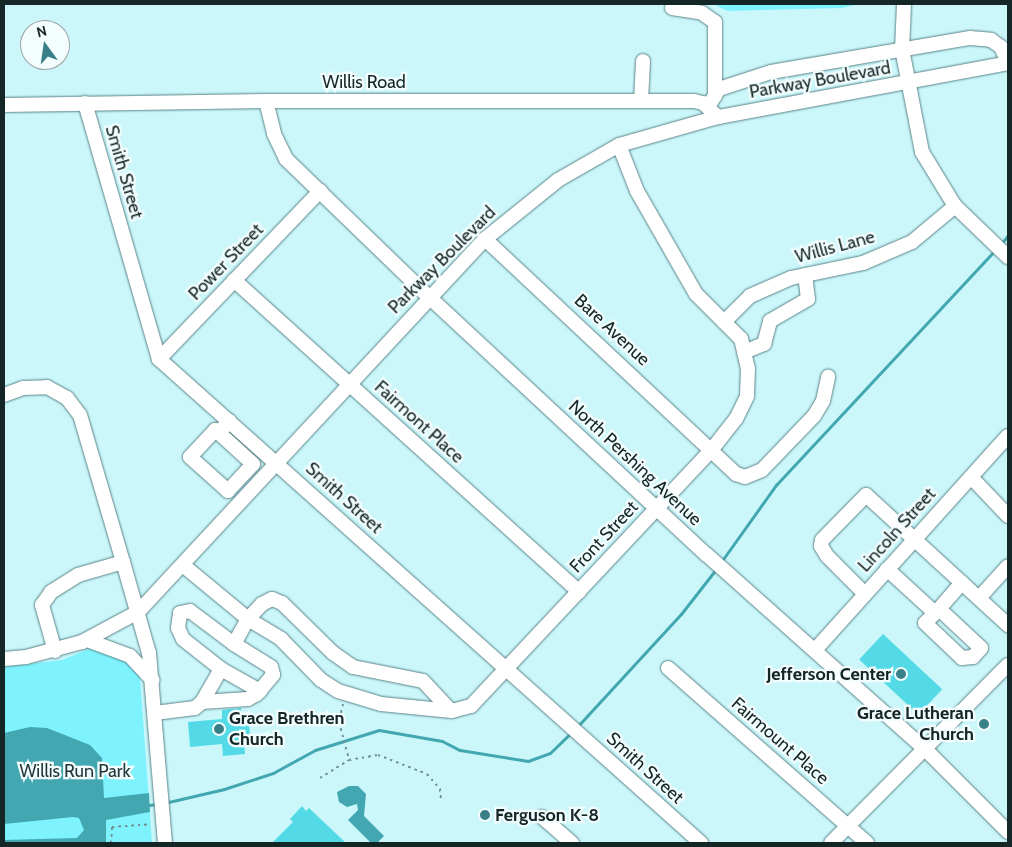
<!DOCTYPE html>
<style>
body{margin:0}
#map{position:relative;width:1012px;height:847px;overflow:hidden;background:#cbf7fb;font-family:Cabin,sans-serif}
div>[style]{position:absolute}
.green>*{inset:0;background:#7ef3fe}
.water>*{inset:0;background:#42a7b0}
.stream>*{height:3px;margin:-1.5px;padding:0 1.5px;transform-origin:1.5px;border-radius:1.5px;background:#42a7b0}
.building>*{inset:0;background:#53dae6;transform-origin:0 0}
.path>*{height:2px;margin-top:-1px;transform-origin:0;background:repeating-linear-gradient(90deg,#739294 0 2.5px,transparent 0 6.5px)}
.roads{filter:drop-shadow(0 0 1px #5b8387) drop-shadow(0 0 1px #5b8387)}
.minor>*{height:14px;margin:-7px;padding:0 7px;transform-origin:7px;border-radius:7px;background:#fff}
.dots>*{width:14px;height:14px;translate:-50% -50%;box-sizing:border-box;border:2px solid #f4fdfd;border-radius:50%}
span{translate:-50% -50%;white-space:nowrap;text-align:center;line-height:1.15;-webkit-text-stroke:4.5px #f4fdfd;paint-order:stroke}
.street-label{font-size:18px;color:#152627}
.poi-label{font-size:18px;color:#152627;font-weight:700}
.right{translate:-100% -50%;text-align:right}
.left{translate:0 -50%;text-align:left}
.park-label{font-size:18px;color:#1e3537}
.frame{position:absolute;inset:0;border:5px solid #152627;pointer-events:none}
.north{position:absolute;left:20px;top:20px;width:50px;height:50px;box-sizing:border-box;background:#f4fdfd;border:1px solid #9ba7a7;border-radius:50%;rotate:346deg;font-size:14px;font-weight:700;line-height:20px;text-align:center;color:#152627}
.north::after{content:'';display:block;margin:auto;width:18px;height:22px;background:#388087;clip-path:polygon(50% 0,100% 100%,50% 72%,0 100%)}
</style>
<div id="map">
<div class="green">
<div style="clip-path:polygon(713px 4px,859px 4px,842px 8px,728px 11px)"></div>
<div style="clip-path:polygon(91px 648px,123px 655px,140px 677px,152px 843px,4px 843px,4px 667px,62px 660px)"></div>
</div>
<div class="water">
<div style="clip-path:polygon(30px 727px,47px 728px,90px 745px,102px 758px,104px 798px,149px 793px,150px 812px,106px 820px,106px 843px,4px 843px,4px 840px,77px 838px,84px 830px,79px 818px,73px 817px,4px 824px,4px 733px)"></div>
<div style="clip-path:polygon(349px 786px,358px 786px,366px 794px,364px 816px,384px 836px,377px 843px,371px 843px,348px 820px,358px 810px,357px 804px,347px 807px,339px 802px,337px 792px)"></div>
</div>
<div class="stream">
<div style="left:1001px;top:244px;width:11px;rotate:-52deg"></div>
<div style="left:721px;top:562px;width:95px;rotate:-54.5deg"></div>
<div style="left:776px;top:485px;width:321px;rotate:-47deg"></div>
<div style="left:576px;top:728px;width:155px;rotate:-47.4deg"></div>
<div style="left:681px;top:614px;width:58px;rotate:-52deg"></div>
<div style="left:164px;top:803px;width:62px;rotate:-13.1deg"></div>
<div style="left:224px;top:789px;width:52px;rotate:-18.1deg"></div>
<div style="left:273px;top:773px;width:48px;rotate:-28.7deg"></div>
<div style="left:315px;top:750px;width:67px;rotate:-17.4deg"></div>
<div style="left:379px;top:730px;width:64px;rotate:9.9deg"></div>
<div style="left:442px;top:741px;width:20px;rotate:27deg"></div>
<div style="left:460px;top:750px;width:69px;rotate:9.2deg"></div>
<div style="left:528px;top:761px;width:23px;rotate:-20deg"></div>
<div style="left:550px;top:753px;width:30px;rotate:-44deg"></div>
<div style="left:149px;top:805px;width:9px;rotate:-6deg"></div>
</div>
<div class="building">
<div style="left:883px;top:634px;width:81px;height:35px;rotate:43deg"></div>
<div style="clip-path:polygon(241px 708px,242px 719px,249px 718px,250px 737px,244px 739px,245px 754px,223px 756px,222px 744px,190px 747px,188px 722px,222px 719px,222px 710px)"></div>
<div style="clip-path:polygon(302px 806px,306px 811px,309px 808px,346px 843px,272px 843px,293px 822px,290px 819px)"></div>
</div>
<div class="path">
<div style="left:343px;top:704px;width:18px;rotate:103deg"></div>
<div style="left:339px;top:722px;width:38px;rotate:75deg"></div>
<div style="left:320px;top:778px;width:34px;rotate:-32deg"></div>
<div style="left:349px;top:760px;width:29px;rotate:-10deg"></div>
<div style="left:378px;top:755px;width:53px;rotate:21.2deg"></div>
<div style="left:427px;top:774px;width:20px;rotate:49deg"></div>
<div style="left:440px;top:789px;width:12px;rotate:85deg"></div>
<div style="left:111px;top:843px;width:16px;rotate:-86deg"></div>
<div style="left:112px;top:827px;width:39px;rotate:-4deg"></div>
</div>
<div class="roads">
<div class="minor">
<div style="left:904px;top:4px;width:45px;rotate:92.5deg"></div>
<div style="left:902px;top:49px;width:105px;rotate:79deg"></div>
<div style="left:922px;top:152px;width:63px;rotate:58.6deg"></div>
<div style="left:955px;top:206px;width:74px;rotate:43.9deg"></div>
<div style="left:672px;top:8px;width:30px;rotate:9deg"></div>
<div style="left:702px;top:13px;width:16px;rotate:35deg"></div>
<div style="left:715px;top:22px;width:74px;rotate:90deg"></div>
<div style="left:266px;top:101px;width:34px;rotate:76deg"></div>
<div style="left:274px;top:134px;width:28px;rotate:64deg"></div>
<div style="left:286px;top:159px;width:199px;rotate:44deg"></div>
<div style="left:429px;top:297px;width:378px;rotate:42.9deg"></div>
<div style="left:706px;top:554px;width:292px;rotate:41.7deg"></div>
<div style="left:924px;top:748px;width:119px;rotate:45deg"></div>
<div style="left:641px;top:101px;width:40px;rotate:-87.1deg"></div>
<div style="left:85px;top:103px;width:266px;rotate:73.9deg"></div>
<div style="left:159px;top:359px;width:727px;rotate:41.76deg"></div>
<div style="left:4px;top:105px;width:262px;rotate:-0.9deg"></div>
<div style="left:266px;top:101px;width:428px"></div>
<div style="left:694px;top:101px;width:9px;rotate:13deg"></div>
<div style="left:703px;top:103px;width:21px;rotate:43deg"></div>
<div style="left:708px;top:107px;width:21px;rotate:-59deg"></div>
<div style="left:719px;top:89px;width:55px;rotate:-18.1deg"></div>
<div style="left:771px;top:72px;width:202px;rotate:-9.7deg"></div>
<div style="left:970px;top:38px;width:21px;rotate:5deg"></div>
<div style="left:991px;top:40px;width:12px;rotate:35deg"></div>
<div style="left:1001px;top:47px;width:17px;rotate:66deg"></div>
<div style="left:485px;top:239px;width:344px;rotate:43.1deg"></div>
<div style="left:736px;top:474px;width:9px;rotate:18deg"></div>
<div style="left:745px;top:477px;width:18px;rotate:-22deg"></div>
<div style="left:762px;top:470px;width:75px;rotate:-46.1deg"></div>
<div style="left:814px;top:416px;width:17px;rotate:-59deg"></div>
<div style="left:823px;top:401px;width:25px;rotate:-78deg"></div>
<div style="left:234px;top:280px;width:465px;rotate:42.1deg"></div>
<div style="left:724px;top:322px;width:37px;rotate:-45deg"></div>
<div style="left:750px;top:296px;width:45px;rotate:-23.7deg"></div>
<div style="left:791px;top:278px;width:74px;rotate:-11.8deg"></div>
<div style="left:863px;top:263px;width:53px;rotate:-23.2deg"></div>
<div style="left:912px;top:242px;width:56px;rotate:-39.9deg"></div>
<div style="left:744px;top:352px;width:22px;rotate:-22deg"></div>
<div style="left:764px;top:344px;width:24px;rotate:-75deg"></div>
<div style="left:770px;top:321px;width:44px;rotate:-30.1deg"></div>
<div style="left:808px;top:299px;width:24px;rotate:-97deg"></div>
<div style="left:159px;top:359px;width:233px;rotate:-46.2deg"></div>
<div style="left:4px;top:395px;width:20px;rotate:-20deg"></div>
<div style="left:23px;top:388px;width:24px;rotate:-2deg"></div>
<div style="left:47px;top:387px;width:23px;rotate:29deg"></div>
<div style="left:67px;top:398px;width:21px;rotate:53deg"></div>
<div style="left:80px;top:415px;width:153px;rotate:73.7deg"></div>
<div style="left:219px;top:433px;width:46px;rotate:42.4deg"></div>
<div style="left:253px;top:464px;width:37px;rotate:133deg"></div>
<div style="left:228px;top:491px;width:51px;rotate:-138.2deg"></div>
<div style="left:190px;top:457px;width:37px;rotate:-47deg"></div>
<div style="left:215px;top:430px;width:5px;rotate:37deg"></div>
<div style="left:219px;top:433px;width:16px;rotate:-50deg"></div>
<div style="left:971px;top:477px;width:54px;rotate:46.5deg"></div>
<div style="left:184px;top:566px;width:83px;rotate:39.6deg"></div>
<div style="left:248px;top:619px;width:39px;rotate:31deg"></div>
<div style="left:281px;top:639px;width:57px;rotate:45.7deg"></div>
<div style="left:321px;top:680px;width:20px;rotate:33deg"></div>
<div style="left:338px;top:691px;width:45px;rotate:16.8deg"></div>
<div style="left:381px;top:704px;width:71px;rotate:5.6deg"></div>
<div style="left:452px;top:711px;width:20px;rotate:-15deg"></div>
<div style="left:471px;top:706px;width:354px;rotate:-46.8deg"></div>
<div style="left:713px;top:448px;width:37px;rotate:-52deg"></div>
<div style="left:736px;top:419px;width:25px;rotate:-64deg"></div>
<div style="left:747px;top:396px;width:27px;rotate:-88deg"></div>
<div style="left:748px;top:369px;width:31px;rotate:-103deg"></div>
<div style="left:741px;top:339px;width:64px;rotate:-135deg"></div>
<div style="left:696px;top:294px;width:119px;rotate:-119.8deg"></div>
<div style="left:637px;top:191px;width:49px;rotate:-111.4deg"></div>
<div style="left:887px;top:569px;width:65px;rotate:42.5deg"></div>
<div style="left:935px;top:613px;width:14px;rotate:135deg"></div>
<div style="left:925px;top:623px;width:51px;rotate:43.4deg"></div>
<div style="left:962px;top:658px;width:11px;rotate:-5deg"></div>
<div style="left:973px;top:657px;width:12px;rotate:-48deg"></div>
<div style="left:981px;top:648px;width:57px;rotate:-137.1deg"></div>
<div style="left:939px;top:609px;width:6px;rotate:135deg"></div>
<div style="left:865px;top:594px;width:54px;rotate:-135deg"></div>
<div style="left:827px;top:556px;width:12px;rotate:-121deg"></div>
<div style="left:821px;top:546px;width:6px;rotate:-81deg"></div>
<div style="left:822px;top:540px;width:63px;rotate:-45.6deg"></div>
<div style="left:866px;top:495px;width:193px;rotate:42.5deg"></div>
<div style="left:979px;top:598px;width:43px;rotate:-47.8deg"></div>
<div style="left:939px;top:609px;width:35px;rotate:-49deg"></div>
<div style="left:87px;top:640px;width:46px;rotate:20.4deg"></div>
<div style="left:130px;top:656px;width:33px;rotate:47deg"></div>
<div style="left:815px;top:650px;width:288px;rotate:-48deg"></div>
<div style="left:55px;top:651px;width:48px;rotate:-105.8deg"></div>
<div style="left:42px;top:605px;width:16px;rotate:-55deg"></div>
<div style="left:51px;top:592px;width:32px;rotate:-32deg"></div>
<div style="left:78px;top:575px;width:47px;rotate:-16.1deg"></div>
<div style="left:123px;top:562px;width:95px;rotate:74.1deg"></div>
<div style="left:149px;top:653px;width:191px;rotate:85.2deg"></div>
<div style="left:4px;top:659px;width:22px;rotate:-5deg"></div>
<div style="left:26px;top:657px;width:58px;rotate:-15deg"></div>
<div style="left:82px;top:642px;width:64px;rotate:-28.2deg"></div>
<div style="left:138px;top:612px;width:509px;rotate:-47.07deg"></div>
<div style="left:485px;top:239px;width:94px;rotate:-38.9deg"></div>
<div style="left:558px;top:180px;width:70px;rotate:-29.8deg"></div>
<div style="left:619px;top:145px;width:103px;rotate:-15.8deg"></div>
<div style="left:718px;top:117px;width:295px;rotate:-10.5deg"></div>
<div style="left:668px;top:668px;width:265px;rotate:41.3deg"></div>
<div style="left:221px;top:669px;width:45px;rotate:29.4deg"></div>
<div style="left:202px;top:702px;width:46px;rotate:-3.7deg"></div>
<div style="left:248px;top:699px;width:10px;rotate:-29deg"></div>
<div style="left:257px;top:694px;width:25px;rotate:-50deg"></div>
<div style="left:273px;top:675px;width:8px;rotate:-104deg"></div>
<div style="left:271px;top:667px;width:44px;rotate:-148.1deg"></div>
<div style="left:155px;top:713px;width:40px;rotate:-7.1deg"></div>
<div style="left:195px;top:708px;width:9px;rotate:-41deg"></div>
<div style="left:202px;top:702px;width:38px;rotate:-60deg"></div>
<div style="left:221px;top:669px;width:48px;rotate:-141.7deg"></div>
<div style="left:183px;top:639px;width:12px;rotate:-114deg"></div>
<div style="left:178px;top:628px;width:15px;rotate:-82deg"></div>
<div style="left:180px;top:613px;width:10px;rotate:-11deg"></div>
<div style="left:190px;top:611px;width:55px;rotate:36.9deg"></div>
<div style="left:234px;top:644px;width:29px;rotate:-61deg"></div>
<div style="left:248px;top:619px;width:21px;rotate:-47deg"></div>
<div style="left:262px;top:604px;width:11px;rotate:-27deg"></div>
<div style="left:272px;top:599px;width:11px;rotate:22deg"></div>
<div style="left:282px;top:603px;width:71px;rotate:44.4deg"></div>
<div style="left:333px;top:653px;width:24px;rotate:35deg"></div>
<div style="left:353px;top:667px;width:71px;rotate:11.3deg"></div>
<div style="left:423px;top:681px;width:40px;rotate:47deg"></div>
<div style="left:542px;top:817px;width:40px;rotate:41deg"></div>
<div style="left:831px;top:843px;width:251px;rotate:-45.2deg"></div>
</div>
</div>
<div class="dots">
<div style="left:901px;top:674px;background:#388087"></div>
<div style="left:984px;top:724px;background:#388087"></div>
<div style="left:219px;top:729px;background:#388087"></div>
<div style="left:485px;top:815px;background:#388087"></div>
</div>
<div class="street-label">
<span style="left:820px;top:80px;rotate:-10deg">Parkway Boulevard</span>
<span style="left:364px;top:82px">Willis Road</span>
<span style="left:124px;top:172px;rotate:74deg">Smith Street</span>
<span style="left:835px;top:247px;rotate:-15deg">Willis Lane</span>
<span style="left:442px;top:260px;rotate:-45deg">Parkway Boulevard</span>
<span style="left:226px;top:262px;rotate:-46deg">Power Street</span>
<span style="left:612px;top:330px;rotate:43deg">Bare Avenue</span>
<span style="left:419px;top:422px;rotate:42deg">Fairmont Place</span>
<span style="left:635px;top:463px;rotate:43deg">North Pershing Avenue</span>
<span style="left:344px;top:498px;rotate:42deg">Smith Street</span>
<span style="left:897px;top:530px;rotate:-48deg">Lincoln Street</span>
<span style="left:604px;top:537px;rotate:-47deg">Front Street</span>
<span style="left:780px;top:741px;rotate:41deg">Fairmount Place</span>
<span style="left:645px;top:768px;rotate:42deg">Smith Street</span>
</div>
<div class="poi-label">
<span class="right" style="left:891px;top:674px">Jefferson Center</span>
<span class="right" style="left:974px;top:724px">Grace Lutheran<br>Church</span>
<span class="left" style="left:229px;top:729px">Grace Brethren<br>Church</span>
<span class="left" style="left:495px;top:815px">Ferguson K-8</span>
</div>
<div class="park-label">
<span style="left:75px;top:771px">Willis Run Park</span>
</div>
<div class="frame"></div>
<div class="north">N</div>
</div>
